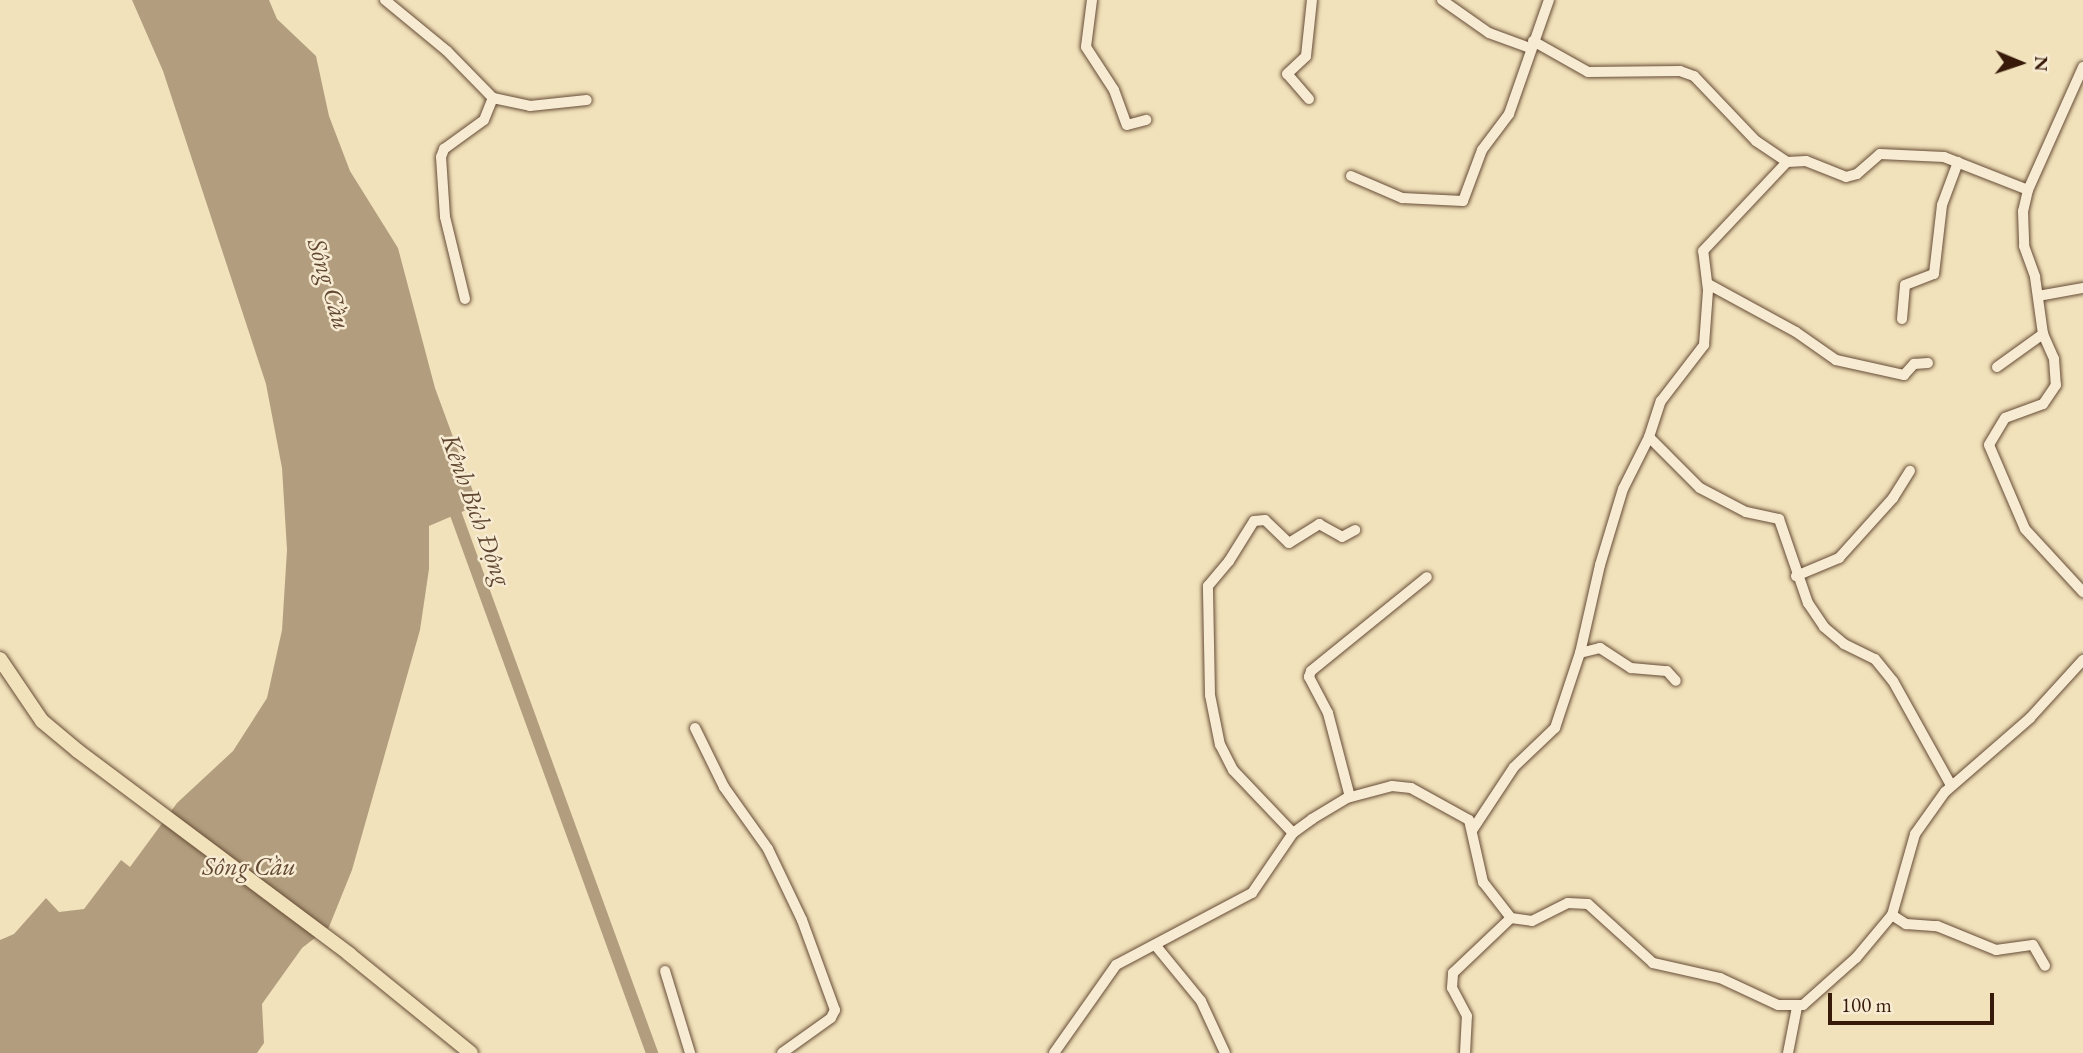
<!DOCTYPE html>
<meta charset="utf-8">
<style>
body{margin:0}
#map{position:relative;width:2083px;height:1053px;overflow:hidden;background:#f2e2bb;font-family:"EB Garamond",serif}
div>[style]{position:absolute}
.water>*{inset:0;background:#b29e7e}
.canal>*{height:12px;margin:-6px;padding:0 6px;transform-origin:6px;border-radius:6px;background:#b29e7e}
.roads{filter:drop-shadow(0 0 2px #664c36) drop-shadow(0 0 2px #664c36)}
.minor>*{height:10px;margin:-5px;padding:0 5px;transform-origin:5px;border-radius:5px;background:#f7ecd3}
.major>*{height:14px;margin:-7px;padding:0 7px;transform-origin:7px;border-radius:7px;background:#f2e2bb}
span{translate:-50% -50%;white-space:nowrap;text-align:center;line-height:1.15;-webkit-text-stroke:5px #f7ecd3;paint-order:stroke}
.water-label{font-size:26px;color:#624832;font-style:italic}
.north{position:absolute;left:1985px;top:28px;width:70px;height:70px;-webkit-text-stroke:5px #f7ecd3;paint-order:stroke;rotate:92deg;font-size:19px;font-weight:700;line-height:28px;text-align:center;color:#371a09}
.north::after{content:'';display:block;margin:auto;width:24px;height:32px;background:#371a09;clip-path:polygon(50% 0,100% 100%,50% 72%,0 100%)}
.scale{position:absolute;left:1828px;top:993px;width:166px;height:32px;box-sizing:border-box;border:4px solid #371a09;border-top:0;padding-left:9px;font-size:21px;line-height:24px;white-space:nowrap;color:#371a09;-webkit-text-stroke:5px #f7ecd3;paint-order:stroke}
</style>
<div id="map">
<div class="water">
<div style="clip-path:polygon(132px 0,269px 0,277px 19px,316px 56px,329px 116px,350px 171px,398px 248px,435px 388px,478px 505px,429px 526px,429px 569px,420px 630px,352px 870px,329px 927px,302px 948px,262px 1004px,264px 1043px,257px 1053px,0 1053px,0 940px,14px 934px,46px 898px,59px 912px,84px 909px,121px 860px,130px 867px,177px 803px,233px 751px,267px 698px,282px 630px,287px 550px,282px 468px,266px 384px,163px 71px)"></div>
</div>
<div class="canal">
<div style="left:450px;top:498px;width:591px;rotate:70deg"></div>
</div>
<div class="roads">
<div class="minor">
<div style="left:385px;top:0;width:80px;rotate:39.4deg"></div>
<div style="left:447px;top:51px;width:66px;rotate:45.6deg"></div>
<div style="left:493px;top:98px;width:38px;rotate:12deg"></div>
<div style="left:530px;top:106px;width:57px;rotate:-6deg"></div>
<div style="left:1092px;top:0;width:47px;rotate:97.3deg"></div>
<div style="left:1086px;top:47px;width:51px;rotate:56.9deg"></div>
<div style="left:1114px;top:90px;width:37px;rotate:70deg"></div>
<div style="left:1127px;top:125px;width:20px;rotate:-15deg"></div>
<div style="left:1442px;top:0;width:57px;rotate:35.1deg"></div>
<div style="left:1489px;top:33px;width:44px;rotate:20.1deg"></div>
<div style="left:1533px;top:41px;width:63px;rotate:29.4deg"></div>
<div style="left:1588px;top:72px;width:92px;rotate:-0.6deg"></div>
<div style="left:1680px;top:71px;width:15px;rotate:20deg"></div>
<div style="left:1694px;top:76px;width:90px;rotate:46.4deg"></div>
<div style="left:1756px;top:141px;width:37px;rotate:34deg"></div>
<div style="left:1787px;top:162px;width:19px;rotate:-3deg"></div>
<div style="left:1806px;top:161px;width:43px;rotate:21.8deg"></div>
<div style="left:1846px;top:177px;width:11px;rotate:-15deg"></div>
<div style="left:1857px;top:174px;width:30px;rotate:-41deg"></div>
<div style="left:1880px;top:154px;width:64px;rotate:2.7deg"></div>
<div style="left:1944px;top:157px;width:90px;rotate:21.4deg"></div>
<div style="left:2083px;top:67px;width:135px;rotate:114.1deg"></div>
<div style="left:2028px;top:190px;width:22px;rotate:103deg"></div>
<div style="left:2023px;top:211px;width:35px;rotate:88deg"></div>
<div style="left:2024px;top:246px;width:33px;rotate:70deg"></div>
<div style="left:2035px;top:277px;width:58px;rotate:82deg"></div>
<div style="left:2043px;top:334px;width:27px;rotate:66deg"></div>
<div style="left:2054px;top:359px;width:26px;rotate:86deg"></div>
<div style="left:2056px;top:385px;width:23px;rotate:124deg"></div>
<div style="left:2043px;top:404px;width:40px;rotate:159.8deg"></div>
<div style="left:2005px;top:418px;width:31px;rotate:121deg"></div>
<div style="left:1989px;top:445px;width:91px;rotate:66.8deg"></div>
<div style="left:2025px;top:529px;width:86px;rotate:47.4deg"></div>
<div style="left:1309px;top:99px;width:33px;rotate:-131deg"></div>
<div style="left:1287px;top:74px;width:26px;rotate:-43deg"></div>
<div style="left:1306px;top:56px;width:56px;rotate:-83.9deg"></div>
<div style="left:1351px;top:176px;width:56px;rotate:23.3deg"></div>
<div style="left:1402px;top:198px;width:61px;rotate:2.8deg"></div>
<div style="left:1463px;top:201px;width:54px;rotate:-69.6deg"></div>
<div style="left:1482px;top:150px;width:45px;rotate:-53.1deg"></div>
<div style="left:1509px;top:114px;width:121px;rotate:-70.7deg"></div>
<div style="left:1708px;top:284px;width:100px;rotate:28.6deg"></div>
<div style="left:1796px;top:332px;width:49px;rotate:35deg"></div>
<div style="left:1836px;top:360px;width:70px;rotate:12.4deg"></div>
<div style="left:1904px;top:375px;width:15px;rotate:-48deg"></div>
<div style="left:1914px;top:364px;width:14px;rotate:-4deg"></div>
<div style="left:2038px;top:296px;width:46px;rotate:-10.1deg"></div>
<div style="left:465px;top:299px;width:84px;rotate:-103.7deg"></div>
<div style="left:445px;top:217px;width:60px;rotate:-93.8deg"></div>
<div style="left:441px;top:157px;width:9px;rotate:-69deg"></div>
<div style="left:444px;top:149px;width:49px;rotate:-35.9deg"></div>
<div style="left:484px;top:120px;width:24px;rotate:-68deg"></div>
<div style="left:1902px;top:319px;width:34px;rotate:-85deg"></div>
<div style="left:1905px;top:285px;width:31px;rotate:-21deg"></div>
<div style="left:1934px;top:274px;width:69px;rotate:-83.4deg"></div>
<div style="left:1942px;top:205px;width:46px;rotate:-69.6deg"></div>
<div style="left:1997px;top:367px;width:57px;rotate:-35.7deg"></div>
<div style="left:1649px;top:437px;width:72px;rotate:45deg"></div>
<div style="left:1700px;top:488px;width:52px;rotate:27.6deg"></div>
<div style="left:1746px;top:512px;width:34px;rotate:12deg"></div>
<div style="left:1779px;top:519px;width:89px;rotate:71deg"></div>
<div style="left:1808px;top:603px;width:29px;rotate:56deg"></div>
<div style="left:1824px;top:627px;width:26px;rotate:40deg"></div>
<div style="left:1844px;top:644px;width:34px;rotate:26deg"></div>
<div style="left:1875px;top:659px;width:28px;rotate:51deg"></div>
<div style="left:1893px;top:681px;width:119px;rotate:60.9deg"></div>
<div style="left:1796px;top:576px;width:47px;rotate:-22.7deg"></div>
<div style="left:1839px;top:558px;width:81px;rotate:-48deg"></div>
<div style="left:1893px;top:498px;width:32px;rotate:-58deg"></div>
<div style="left:1580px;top:653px;width:90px;rotate:-77.2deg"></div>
<div style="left:1600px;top:565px;width:79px;rotate:-73.2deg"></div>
<div style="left:1623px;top:489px;width:58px;rotate:-63.4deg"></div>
<div style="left:1649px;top:437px;width:38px;rotate:-72deg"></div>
<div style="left:1661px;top:401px;width:71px;rotate:-52.5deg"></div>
<div style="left:1704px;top:345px;width:55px;rotate:-85.8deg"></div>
<div style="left:1708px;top:290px;width:39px;rotate:-97deg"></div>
<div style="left:1703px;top:251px;width:122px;rotate:-46.7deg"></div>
<div style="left:695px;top:728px;width:66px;rotate:63.8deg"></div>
<div style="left:724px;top:787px;width:76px;rotate:54.6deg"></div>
<div style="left:768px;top:849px;width:79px;rotate:64.4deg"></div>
<div style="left:802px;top:920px;width:96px;rotate:69.9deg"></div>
<div style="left:835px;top:1010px;width:9px;rotate:117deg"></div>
<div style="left:831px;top:1018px;width:60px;rotate:144.5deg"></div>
<div style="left:1350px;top:797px;width:87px;rotate:-104.7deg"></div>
<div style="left:1328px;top:713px;width:41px;rotate:-117.8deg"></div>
<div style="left:1309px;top:677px;width:6px;rotate:-72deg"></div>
<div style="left:1311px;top:671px;width:149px;rotate:-39deg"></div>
<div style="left:1473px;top:829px;width:74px;rotate:-56.5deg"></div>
<div style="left:1514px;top:767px;width:57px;rotate:-43.6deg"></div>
<div style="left:1555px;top:728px;width:79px;rotate:-71.6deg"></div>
<div style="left:1580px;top:653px;width:21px;rotate:-14deg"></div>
<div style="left:1600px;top:648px;width:37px;rotate:33deg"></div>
<div style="left:1631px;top:668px;width:36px;rotate:5deg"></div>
<div style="left:1667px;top:671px;width:13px;rotate:48deg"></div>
<div style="left:1293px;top:833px;width:87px;rotate:-133.6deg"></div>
<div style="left:1233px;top:770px;width:28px;rotate:-117deg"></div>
<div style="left:1220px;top:745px;width:51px;rotate:-101.3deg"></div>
<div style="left:1210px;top:695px;width:109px;rotate:-91.1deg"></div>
<div style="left:1208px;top:586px;width:33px;rotate:-50deg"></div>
<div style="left:1229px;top:561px;width:47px;rotate:-58deg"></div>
<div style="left:1254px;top:521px;width:11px;rotate:-5deg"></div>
<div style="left:1265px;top:520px;width:33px;rotate:44deg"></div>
<div style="left:1289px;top:543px;width:36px;rotate:-32deg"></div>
<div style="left:1319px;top:524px;width:26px;rotate:29deg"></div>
<div style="left:1342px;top:537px;width:15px;rotate:-28deg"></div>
<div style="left:1892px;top:915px;width:17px;rotate:33deg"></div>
<div style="left:1906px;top:924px;width:31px;rotate:4deg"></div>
<div style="left:1937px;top:926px;width:64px;rotate:22.1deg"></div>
<div style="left:1996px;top:950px;width:37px;rotate:-8deg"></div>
<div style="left:2033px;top:945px;width:24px;rotate:60deg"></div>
<div style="left:1156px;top:946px;width:71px;rotate:50.7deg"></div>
<div style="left:1201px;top:1001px;width:57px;rotate:65.2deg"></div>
<div style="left:665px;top:971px;width:86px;rotate:73deg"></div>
<div style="left:1054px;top:1053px;width:108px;rotate:-54.8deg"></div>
<div style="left:1116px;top:965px;width:154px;rotate:-27.9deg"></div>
<div style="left:1252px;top:893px;width:73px;rotate:-55.7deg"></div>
<div style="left:1293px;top:833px;width:24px;rotate:-36deg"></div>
<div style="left:1312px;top:819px;width:41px;rotate:-31deg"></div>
<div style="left:1347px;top:798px;width:47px;rotate:-14.9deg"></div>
<div style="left:1392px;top:786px;width:19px;rotate:6deg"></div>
<div style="left:1411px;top:788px;width:66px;rotate:28.9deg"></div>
<div style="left:1469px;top:820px;width:64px;rotate:77.3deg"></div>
<div style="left:1483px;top:882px;width:46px;rotate:52.1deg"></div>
<div style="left:1511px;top:918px;width:21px;rotate:8deg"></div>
<div style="left:1532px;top:921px;width:40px;rotate:-26.6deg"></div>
<div style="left:1568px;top:903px;width:20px;rotate:3deg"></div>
<div style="left:1588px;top:904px;width:88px;rotate:42.2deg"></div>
<div style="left:1653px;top:963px;width:69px;rotate:12.6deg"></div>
<div style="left:1720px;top:978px;width:64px;rotate:25deg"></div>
<div style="left:1778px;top:1005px;width:25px"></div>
<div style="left:1803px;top:1005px;width:71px;rotate:-41.6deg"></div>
<div style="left:1856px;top:958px;width:56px;rotate:-50.1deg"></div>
<div style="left:1892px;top:915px;width:84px;rotate:-74.1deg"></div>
<div style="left:1915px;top:834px;width:52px;rotate:-54.5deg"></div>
<div style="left:1945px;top:792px;width:113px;rotate:-41deg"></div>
<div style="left:2030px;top:718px;width:79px;rotate:-47.6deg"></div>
<div style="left:1465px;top:1053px;width:37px;rotate:-87deg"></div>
<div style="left:1467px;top:1016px;width:32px;rotate:-118deg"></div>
<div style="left:1452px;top:988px;width:15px;rotate:-86deg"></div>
<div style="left:1453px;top:973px;width:80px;rotate:-43.5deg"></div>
<div style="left:1788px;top:1053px;width:47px;rotate:-78.9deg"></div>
</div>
<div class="major">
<div style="left:0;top:659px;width:75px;rotate:55.9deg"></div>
<div style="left:42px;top:721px;width:47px;rotate:39.8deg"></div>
<div style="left:78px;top:751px;width:339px;rotate:36.8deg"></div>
<div style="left:349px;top:954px;width:157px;rotate:39.1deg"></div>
</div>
</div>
<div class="water-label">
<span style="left:329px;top:284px;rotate:73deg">Sông Cầu</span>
<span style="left:476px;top:510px;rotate:70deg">Kênh Bích Động</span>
<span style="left:249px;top:867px">Sông Cầu</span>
</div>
<div class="north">N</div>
<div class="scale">100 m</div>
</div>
